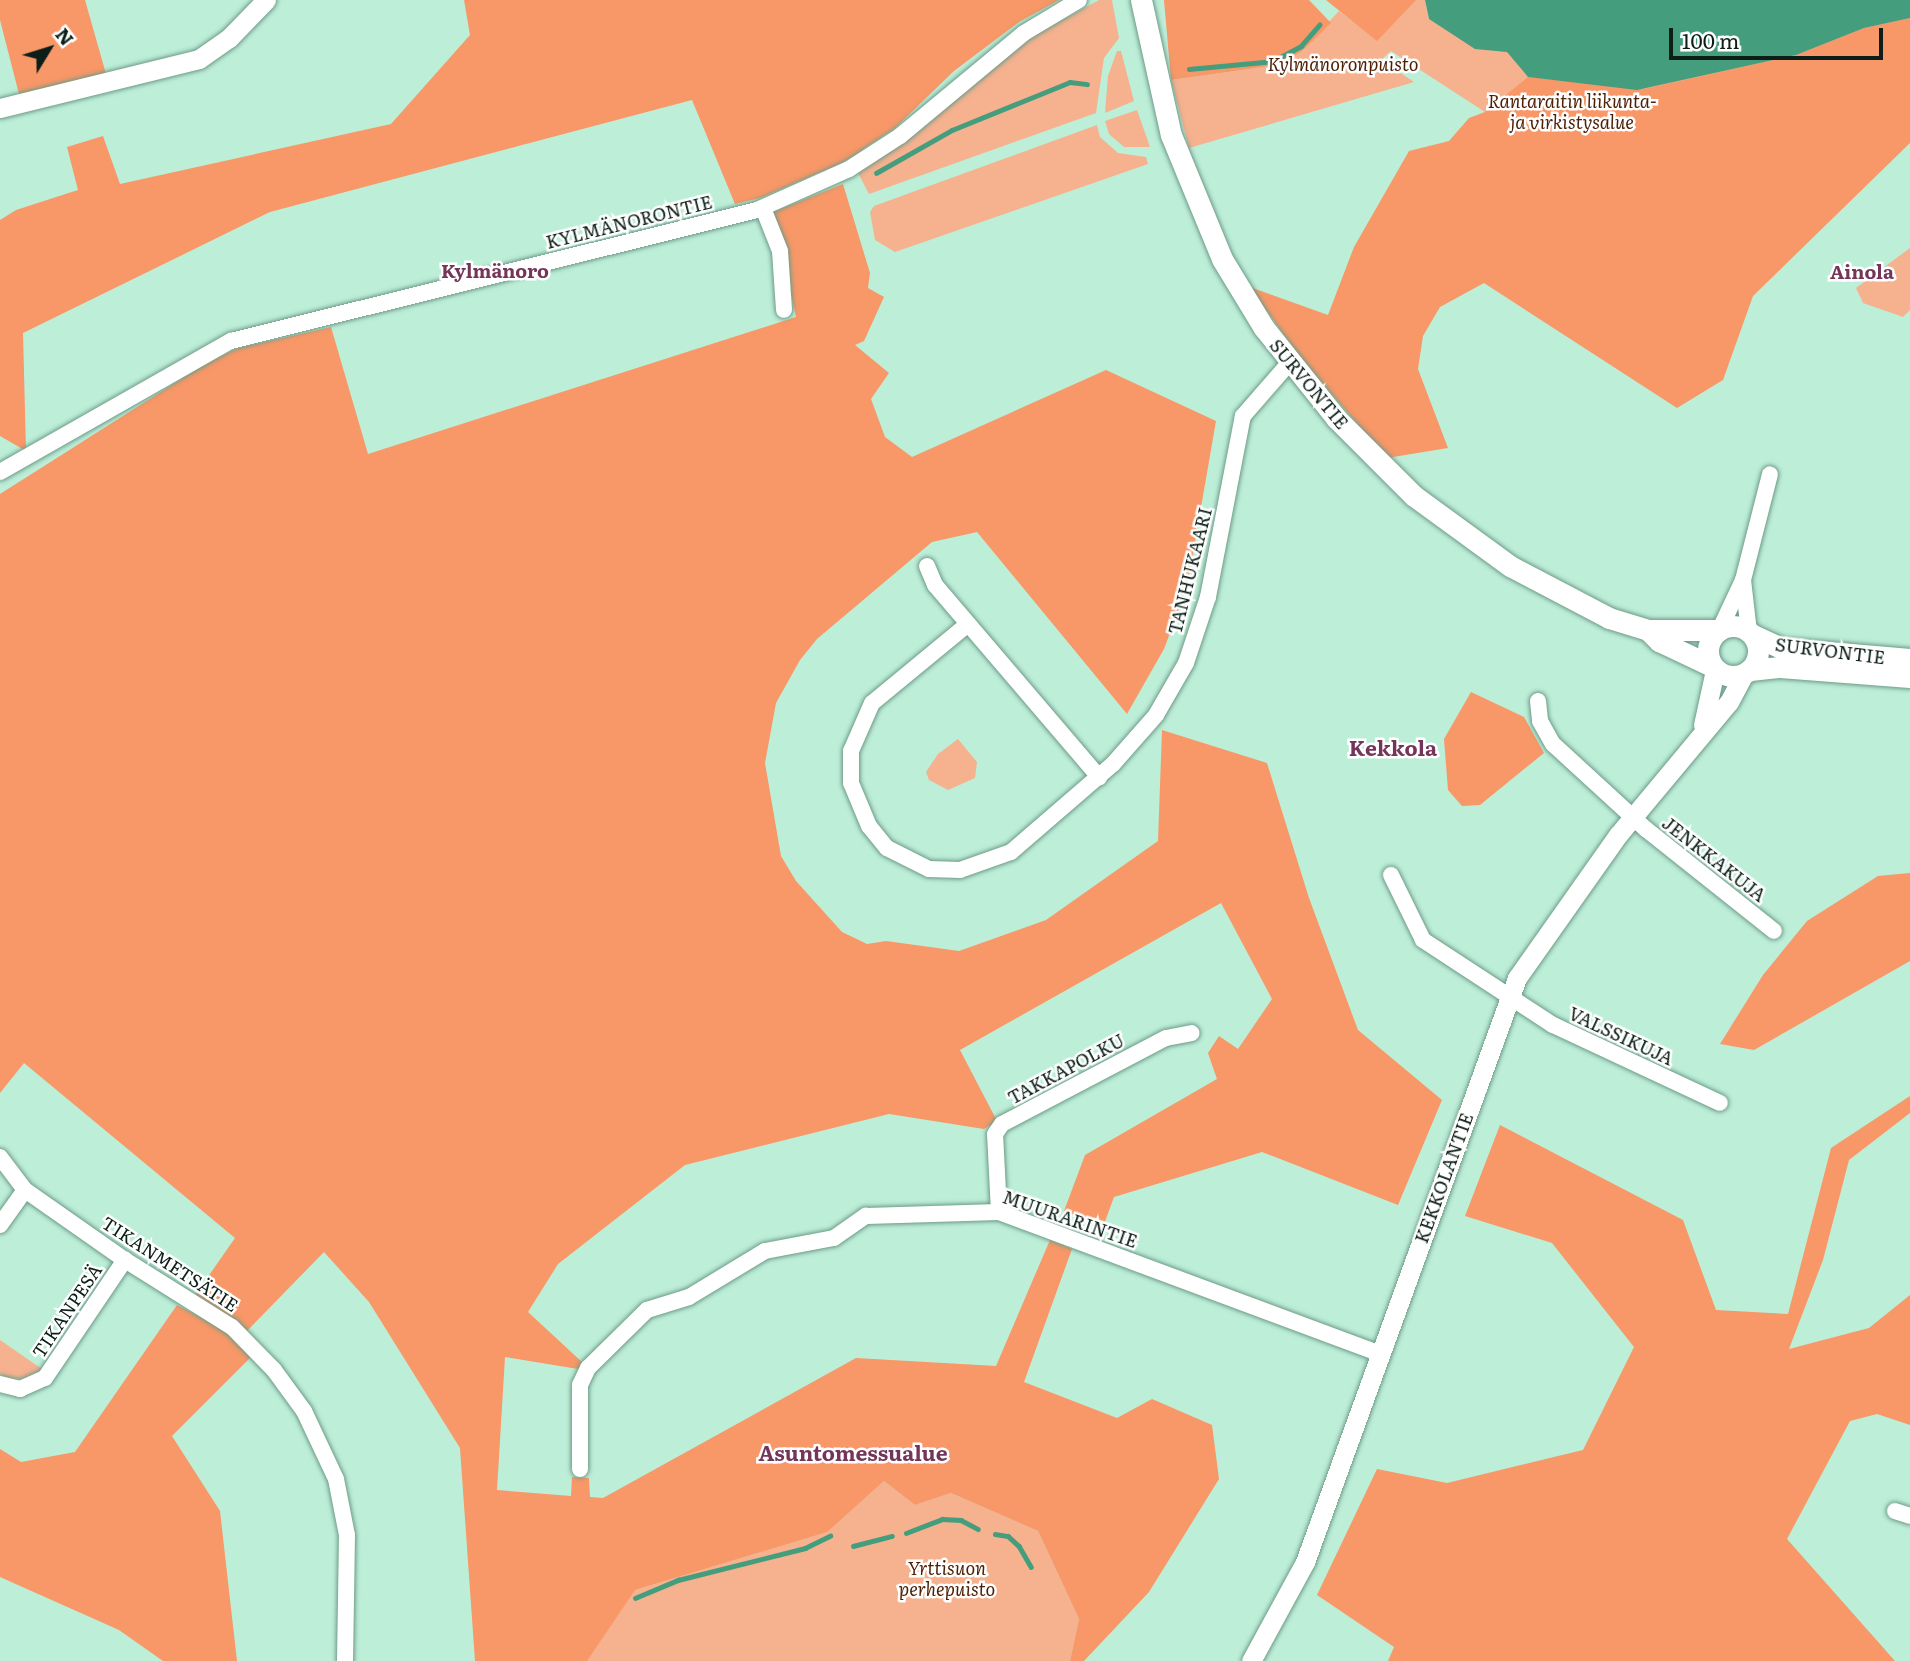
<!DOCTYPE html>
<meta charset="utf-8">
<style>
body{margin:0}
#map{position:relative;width:1910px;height:1661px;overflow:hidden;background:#bdeed8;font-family:Literata,serif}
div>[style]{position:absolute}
.green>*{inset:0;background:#f6b18f}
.forest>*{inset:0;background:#f89767}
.water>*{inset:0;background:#449e7d}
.stream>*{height:4.5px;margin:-2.25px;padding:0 2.25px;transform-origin:2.25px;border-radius:2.25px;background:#449e7d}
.roads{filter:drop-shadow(0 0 2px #6d9b88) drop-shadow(0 0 2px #6d9b88)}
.minor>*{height:16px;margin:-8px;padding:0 8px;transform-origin:8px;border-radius:8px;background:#fff}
.tertiary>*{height:19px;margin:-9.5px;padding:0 9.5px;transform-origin:9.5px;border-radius:9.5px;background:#fff}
.secondary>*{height:21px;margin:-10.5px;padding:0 10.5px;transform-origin:10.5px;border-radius:10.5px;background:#fff}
.secondary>.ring{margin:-10.5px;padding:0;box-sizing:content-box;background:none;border:21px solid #fff;border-radius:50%}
span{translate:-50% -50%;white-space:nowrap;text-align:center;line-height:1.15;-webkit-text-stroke:5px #fff;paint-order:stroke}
.park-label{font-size:18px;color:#4d1f04;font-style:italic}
.street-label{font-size:18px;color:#0b1e17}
.neighbourhood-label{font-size:19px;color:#743559;font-weight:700}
.quarter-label{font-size:21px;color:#743559;font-weight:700}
.north{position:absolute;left:14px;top:14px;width:70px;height:70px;-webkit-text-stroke:5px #fff;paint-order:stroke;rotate:52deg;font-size:19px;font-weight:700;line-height:28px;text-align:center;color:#0b1e17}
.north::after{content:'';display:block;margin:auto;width:24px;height:32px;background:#0b1e17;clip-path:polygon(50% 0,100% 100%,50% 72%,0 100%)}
.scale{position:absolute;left:1669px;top:28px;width:214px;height:32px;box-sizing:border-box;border:4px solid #0b1e17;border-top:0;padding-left:9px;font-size:21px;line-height:24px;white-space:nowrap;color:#0b1e17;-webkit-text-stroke:5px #fff;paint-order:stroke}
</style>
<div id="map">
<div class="green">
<div style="clip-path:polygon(1099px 0,1112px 0,1119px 38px,1104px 58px,1096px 113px,869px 194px,857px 171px,1029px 38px)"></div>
<div style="clip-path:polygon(1343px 0,1425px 0,1429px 19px,1910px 0,1910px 77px,1485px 112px,1391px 51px,1381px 60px,1414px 82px,1189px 148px,1171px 80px,1278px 65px,1301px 52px,1339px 11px,1370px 34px)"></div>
<div style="clip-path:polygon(1117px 51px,1121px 51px,1134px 101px,1105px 113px,1108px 76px)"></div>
<div style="clip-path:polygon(1137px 110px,1150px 147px,1124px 147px,1109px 134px,1105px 121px)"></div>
<div style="clip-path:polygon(1097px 125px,1100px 137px,1118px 153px,1146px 157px,1148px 164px,895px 252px,875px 240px,870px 212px,874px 206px)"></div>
<div style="clip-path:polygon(1910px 248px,1910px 310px,1903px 317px,1863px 303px,1856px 288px)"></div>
<div style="clip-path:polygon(958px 739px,977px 762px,975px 778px,948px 790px,929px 780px,926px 772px,938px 754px)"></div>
<div style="clip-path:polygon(0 1340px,42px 1369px,31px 1378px,7px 1379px,0 1374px)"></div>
<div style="clip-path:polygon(884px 1481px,915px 1505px,951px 1493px,1038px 1531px,1079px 1619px,1070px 1661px,579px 1661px,635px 1590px,826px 1532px)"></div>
</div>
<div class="forest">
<div style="clip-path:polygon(0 0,85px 0,106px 74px,19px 94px,0 20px)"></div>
<div style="clip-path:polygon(464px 0,1059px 0,1019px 22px,954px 71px,895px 128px,844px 162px,760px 198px,735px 204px,692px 100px,270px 212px,23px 333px,26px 451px,0 436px,0 220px,16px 210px,78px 190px,67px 147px,103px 136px,120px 184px,391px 124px,470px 35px)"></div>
<div style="clip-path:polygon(1164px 0,1309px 0,1331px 23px,1301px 52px,1278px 65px,1171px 80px)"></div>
<div style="clip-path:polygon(1326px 0,1416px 0,1377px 41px)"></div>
<div style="clip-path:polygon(1910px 18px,1910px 143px,1753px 296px,1723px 380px,1677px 408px,1484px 283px,1440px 307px,1423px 336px,1418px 369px,1448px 448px,1387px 458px,1298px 355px,1250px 287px,1328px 315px,1354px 247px,1409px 151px,1449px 141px,1469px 118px,1485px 112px,1528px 77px,1644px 89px,1796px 55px,1864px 28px)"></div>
<div style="clip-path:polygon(843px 184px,870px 273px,868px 288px,884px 297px,864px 341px,855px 345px,889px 373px,871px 399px,885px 437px,912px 457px,1106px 370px,1216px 421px,1187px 588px,1164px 649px,1127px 714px,977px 532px,932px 542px,817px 639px,800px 660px,776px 703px,765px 763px,781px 856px,796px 881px,842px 932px,867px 944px,886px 941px,959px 951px,1046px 920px,1158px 841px,1162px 730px,1267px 763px,1309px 898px,1358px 1030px,1442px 1100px,1398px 1205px,1262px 1152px,1114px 1197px,1103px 1227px,1064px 1211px,1085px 1155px,1217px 1079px,1208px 1053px,1219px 1036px,1238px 1049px,1272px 999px,1221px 903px,960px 1050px,997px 1121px,984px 1129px,889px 1114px,685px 1165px,558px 1264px,528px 1312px,583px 1363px,578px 1369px,505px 1357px,497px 1490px,571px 1496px,572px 1477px,589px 1478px,590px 1497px,603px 1498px,856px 1358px,996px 1366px,1050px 1240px,1072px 1249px,1024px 1382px,1117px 1418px,1152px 1399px,1212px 1425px,1219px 1479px,1149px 1592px,1084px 1661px,1070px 1661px,1079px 1619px,1038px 1531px,951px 1493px,915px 1505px,884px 1481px,827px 1532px,635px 1590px,587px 1661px,475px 1661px,460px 1448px,369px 1302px,324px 1252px,246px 1332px,194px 1297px,235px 1238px,24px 1063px,0 1093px,0 494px,208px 362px,238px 348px,331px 327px,368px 454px,796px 317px,773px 212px)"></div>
<div style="clip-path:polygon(1471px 692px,1524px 717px,1544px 753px,1480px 805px,1462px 806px,1448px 790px,1444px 739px)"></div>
<div style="clip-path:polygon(1910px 873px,1910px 961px,1754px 1050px,1720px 1044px,1763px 975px,1807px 921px,1878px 876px)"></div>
<div style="clip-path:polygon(1910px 1096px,1910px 1113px,1849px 1160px,1823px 1260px,1789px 1349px,1869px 1328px,1910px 1295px,1910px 1425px,1877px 1414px,1850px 1421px,1787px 1539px,1895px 1661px,1388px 1661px,1394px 1647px,1317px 1595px,1377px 1469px,1447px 1483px,1583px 1450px,1634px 1347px,1552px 1243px,1465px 1216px,1500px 1125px,1683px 1220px,1716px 1310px,1788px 1314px,1831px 1148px)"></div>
<div style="clip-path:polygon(177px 1305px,229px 1332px,251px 1357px,172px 1436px,220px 1511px,237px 1661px,163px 1661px,119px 1630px,0 1577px,0 1449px,21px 1462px,75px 1452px)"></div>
</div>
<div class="water">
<div style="clip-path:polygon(1425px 0,1910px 0,1910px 18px,1864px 28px,1796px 55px,1637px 90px,1528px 77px,1507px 52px,1475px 49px,1429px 19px)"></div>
</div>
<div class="stream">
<div style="left:1189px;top:69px;width:84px;rotate:-5.4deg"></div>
<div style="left:1273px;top:61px;width:32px;rotate:-28deg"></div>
<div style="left:1301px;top:46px;width:28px;rotate:-49deg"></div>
<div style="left:876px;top:173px;width:87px;rotate:-29.5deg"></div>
<div style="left:952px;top:130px;width:127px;rotate:-22.1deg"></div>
<div style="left:1070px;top:82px;width:17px;rotate:7deg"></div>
<div style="left:906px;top:1533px;width:39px;rotate:-21deg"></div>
<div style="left:942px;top:1519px;width:19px;rotate:3deg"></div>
<div style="left:961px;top:1520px;width:19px;rotate:28deg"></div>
<div style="left:995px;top:1534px;width:13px;rotate:9deg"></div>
<div style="left:1008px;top:1536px;width:15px;rotate:42deg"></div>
<div style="left:1019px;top:1546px;width:24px;rotate:60deg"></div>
<div style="left:853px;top:1546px;width:40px;rotate:-14.4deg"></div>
<div style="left:635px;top:1598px;width:47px;rotate:-22.7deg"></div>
<div style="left:678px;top:1580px;width:131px;rotate:-14.1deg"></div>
<div style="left:805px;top:1548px;width:28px;rotate:-26deg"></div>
</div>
<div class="roads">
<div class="minor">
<div style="left:763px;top:208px;width:46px;rotate:68.4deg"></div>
<div style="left:780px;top:251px;width:59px;rotate:86.1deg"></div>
<div style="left:0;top:472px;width:266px;rotate:-29.6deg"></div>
<div style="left:231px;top:341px;width:542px;rotate:-13.98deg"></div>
<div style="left:757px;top:210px;width:101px;rotate:-24deg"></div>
<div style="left:849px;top:169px;width:61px;rotate:-32.9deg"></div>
<div style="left:900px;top:136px;width:161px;rotate:-39.7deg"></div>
<div style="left:1024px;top:33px;width:64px;rotate:-31deg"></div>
<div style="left:927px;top:566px;width:21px;rotate:67deg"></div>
<div style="left:935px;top:585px;width:253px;rotate:49.5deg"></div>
<div style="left:1743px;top:580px;width:52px;rotate:83.4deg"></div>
<div style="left:968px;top:624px;width:124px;rotate:140.5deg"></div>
<div style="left:872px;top:703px;width:52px;rotate:113.6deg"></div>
<div style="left:851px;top:751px;width:32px;rotate:90deg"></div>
<div style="left:851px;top:783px;width:47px;rotate:67.3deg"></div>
<div style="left:869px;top:826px;width:28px;rotate:51deg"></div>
<div style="left:887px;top:848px;width:47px;rotate:26.6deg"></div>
<div style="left:929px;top:869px;width:31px;rotate:2deg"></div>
<div style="left:960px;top:870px;width:54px;rotate:-19.4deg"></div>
<div style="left:1011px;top:852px;width:135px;rotate:-40.8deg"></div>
<div style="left:1113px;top:764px;width:65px;rotate:-48.7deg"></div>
<div style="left:1156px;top:715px;width:60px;rotate:-60deg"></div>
<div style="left:1186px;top:663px;width:70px;rotate:-71.6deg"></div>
<div style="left:1208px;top:597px;width:184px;rotate:-79.1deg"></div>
<div style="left:1243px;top:416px;width:70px;rotate:-49deg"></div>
<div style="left:1720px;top:629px;width:54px;rotate:-64.9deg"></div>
<div style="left:1743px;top:580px;width:109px;rotate:-75.7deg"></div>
<div style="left:1538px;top:701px;width:20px;rotate:84deg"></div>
<div style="left:1540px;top:721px;width:26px;rotate:61deg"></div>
<div style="left:1553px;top:744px;width:127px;rotate:42.5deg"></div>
<div style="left:1647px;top:830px;width:162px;rotate:38.5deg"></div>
<div style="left:1391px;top:875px;width:72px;rotate:63.8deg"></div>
<div style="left:1423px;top:940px;width:155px;rotate:33.2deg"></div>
<div style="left:1553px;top:1025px;width:184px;rotate:25deg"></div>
<div style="left:0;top:1157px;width:41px;rotate:52.9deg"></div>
<div style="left:25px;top:1190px;width:122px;rotate:35deg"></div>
<div style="left:125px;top:1260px;width:126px;rotate:32.1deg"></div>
<div style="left:232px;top:1327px;width:60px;rotate:45.7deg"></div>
<div style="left:274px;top:1370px;width:51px;rotate:53.8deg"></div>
<div style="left:304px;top:1411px;width:75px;rotate:64.8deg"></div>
<div style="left:336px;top:1479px;width:57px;rotate:78.9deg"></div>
<div style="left:347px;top:1535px;width:126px;rotate:90.9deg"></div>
<div style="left:999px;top:1212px;width:78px;rotate:-92.9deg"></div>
<div style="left:995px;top:1134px;width:12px;rotate:-55deg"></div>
<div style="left:1002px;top:1124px;width:185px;rotate:-27.7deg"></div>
<div style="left:1166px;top:1038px;width:26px;rotate:-11deg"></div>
<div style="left:0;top:1225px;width:43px;rotate:-54.5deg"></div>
<div style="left:0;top:1384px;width:21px;rotate:14deg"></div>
<div style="left:20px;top:1389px;width:27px;rotate:-24deg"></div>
<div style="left:45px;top:1378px;width:143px;rotate:-55.9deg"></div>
<div style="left:580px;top:1469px;width:84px;rotate:-90deg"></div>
<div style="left:580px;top:1385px;width:19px;rotate:-65deg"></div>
<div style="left:588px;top:1368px;width:83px;rotate:-44.5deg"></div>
<div style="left:647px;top:1310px;width:44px;rotate:-17.2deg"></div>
<div style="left:689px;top:1297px;width:89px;rotate:-31.2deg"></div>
<div style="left:765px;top:1251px;width:70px;rotate:-10.7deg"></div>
<div style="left:834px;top:1238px;width:39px;rotate:-35deg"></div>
<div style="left:866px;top:1216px;width:133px;rotate:-1.7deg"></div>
<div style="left:999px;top:1212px;width:405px;rotate:20.4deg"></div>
<div style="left:1895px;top:1511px;width:16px;rotate:18deg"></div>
</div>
<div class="tertiary">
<div style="left:0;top:108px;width:205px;rotate:-13.8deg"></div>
<div style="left:199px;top:59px;width:37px;rotate:-35deg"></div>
<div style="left:229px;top:38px;width:53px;rotate:-45.8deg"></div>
<div style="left:1703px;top:725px;width:56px;rotate:-77.7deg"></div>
<div style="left:1251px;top:1661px;width:113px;rotate:-61.4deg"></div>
<div style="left:1305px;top:1562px;width:621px;rotate:-70.05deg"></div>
<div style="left:1517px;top:978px;width:175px;rotate:-54.8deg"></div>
<div style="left:1618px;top:835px;width:173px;rotate:-50.2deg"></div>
<div style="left:1729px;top:702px;width:32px;rotate:-62deg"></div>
</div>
<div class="secondary">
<div style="left:1141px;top:0;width:138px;rotate:77.5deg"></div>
<div style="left:1171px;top:135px;width:134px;rotate:67.6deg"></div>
<div style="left:1222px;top:259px;width:81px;rotate:58.7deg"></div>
<div style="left:1264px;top:328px;width:115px;rotate:51.3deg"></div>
<div style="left:1336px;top:418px;width:110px;rotate:45deg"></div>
<div style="left:1414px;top:496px;width:119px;rotate:36.1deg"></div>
<div style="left:1510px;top:566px;width:112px;rotate:27.7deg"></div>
<div style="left:1609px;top:618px;width:41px;rotate:17.1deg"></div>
<div style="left:1648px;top:630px;width:69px"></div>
<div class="ring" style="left:1708px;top:626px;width:29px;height:29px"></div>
<div style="left:1648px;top:630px;width:16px;rotate:45deg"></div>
<div style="left:1659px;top:641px;width:59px;rotate:25.3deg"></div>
<div style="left:1753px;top:635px;width:31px;rotate:25deg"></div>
<div style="left:1781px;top:648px;width:129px;rotate:4.9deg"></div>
<div style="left:1750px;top:670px;width:30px;rotate:-6deg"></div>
<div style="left:1780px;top:667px;width:130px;rotate:4.4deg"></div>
</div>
</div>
<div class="park-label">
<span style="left:1343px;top:64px">Kylmänoronpuisto</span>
<span style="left:1572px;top:112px">Rantaraitin liikunta-<br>ja virkistysalue</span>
<span style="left:947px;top:1579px">Yrttisuon<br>perhepuisto</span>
</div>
<div class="street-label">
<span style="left:629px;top:222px;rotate:-14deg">KYLMÄNORONTIE</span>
<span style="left:1309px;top:384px;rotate:50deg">SURVONTIE</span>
<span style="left:1190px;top:571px;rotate:-76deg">TANHUKAARI</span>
<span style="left:1830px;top:651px;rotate:7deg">SURVONTIE</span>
<span style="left:1714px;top:859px;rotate:38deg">JENKKAKUJA</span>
<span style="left:1621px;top:1036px;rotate:25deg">VALSSIKUJA</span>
<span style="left:1066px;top:1069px;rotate:-28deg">TAKKAPOLKU</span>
<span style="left:1444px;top:1178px;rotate:-70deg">KEKKOLANTIE</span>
<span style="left:1070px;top:1219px;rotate:19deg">MUURARINTIE</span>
<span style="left:170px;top:1264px;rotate:33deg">TIKANMETSÄTIE</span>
<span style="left:67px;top:1311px;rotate:-56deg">TIKANPESÄ</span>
</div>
<div class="neighbourhood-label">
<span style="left:495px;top:271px">Kylmänoro</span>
<span style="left:1862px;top:272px">Ainola</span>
</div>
<div class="quarter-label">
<span style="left:1393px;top:747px">Kekkola</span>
<span style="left:853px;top:1452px">Asuntomessualue</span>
</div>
<div class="north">N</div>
<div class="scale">100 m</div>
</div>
